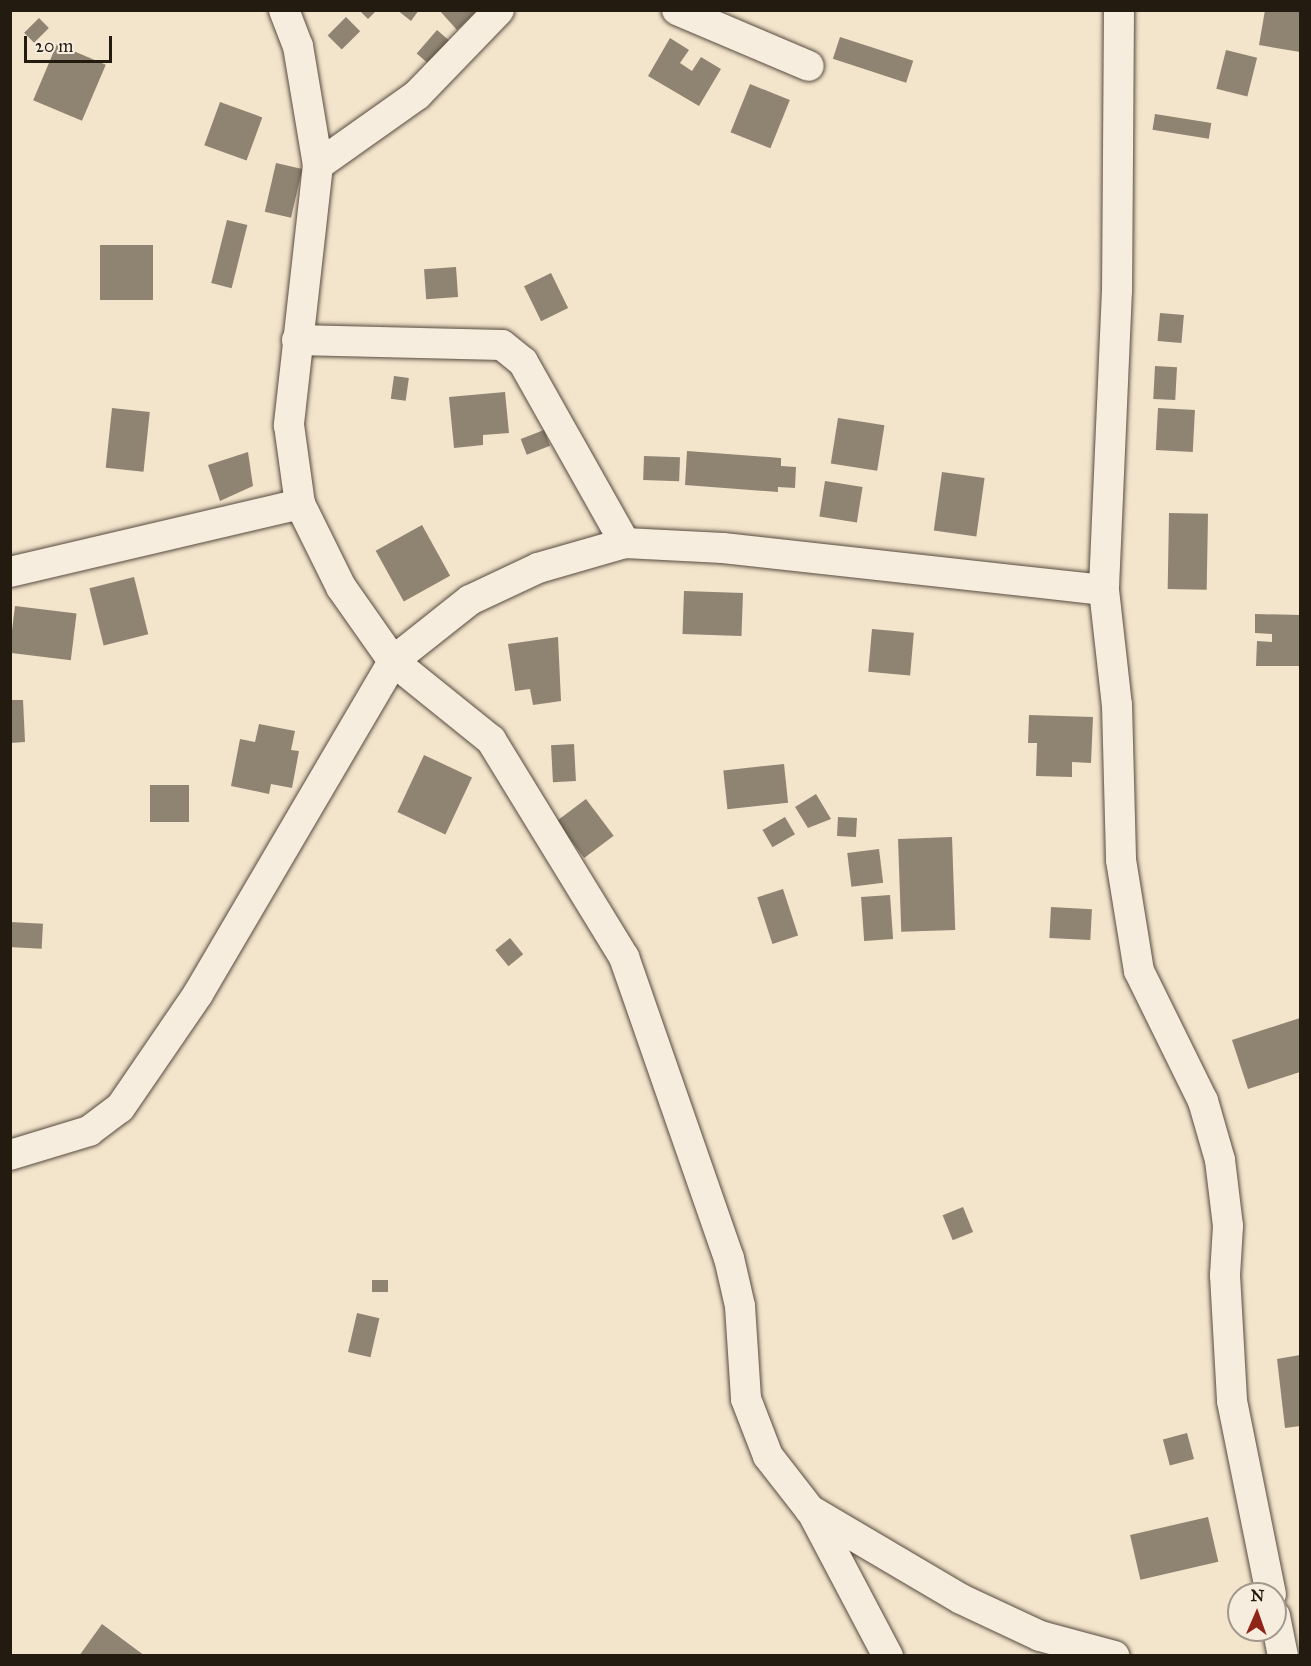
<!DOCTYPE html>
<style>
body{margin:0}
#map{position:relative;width:1311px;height:1666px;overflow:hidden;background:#f3e4cc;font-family:"IM FELL Great Primer",serif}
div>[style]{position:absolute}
.building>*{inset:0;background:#8f8372;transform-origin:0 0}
.roads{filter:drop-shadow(0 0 2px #574c3f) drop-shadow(0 0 2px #574c3f)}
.minor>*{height:30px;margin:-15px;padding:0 15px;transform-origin:15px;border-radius:15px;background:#f7edde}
span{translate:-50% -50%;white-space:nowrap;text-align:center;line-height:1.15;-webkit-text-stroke:4.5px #f7edde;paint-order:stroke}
.frame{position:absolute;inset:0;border:12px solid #231a10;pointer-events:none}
.north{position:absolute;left:1227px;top:1582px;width:60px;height:60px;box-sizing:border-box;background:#f7edde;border:2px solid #a2998c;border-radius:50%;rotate:2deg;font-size:16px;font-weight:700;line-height:24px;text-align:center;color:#231a10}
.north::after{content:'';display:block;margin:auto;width:21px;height:27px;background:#8f2418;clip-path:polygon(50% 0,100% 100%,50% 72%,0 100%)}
.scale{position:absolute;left:24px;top:36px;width:88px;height:27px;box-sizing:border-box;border:3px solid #231a10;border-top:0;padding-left:8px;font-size:18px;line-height:21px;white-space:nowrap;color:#231a10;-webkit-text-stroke:4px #f7edde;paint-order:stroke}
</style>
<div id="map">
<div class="building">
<div style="clip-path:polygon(359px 10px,377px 10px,368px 19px)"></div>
<div style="clip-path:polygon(397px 10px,419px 10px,411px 21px)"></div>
<div style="clip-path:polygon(439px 10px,478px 10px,457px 30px)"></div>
<div style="clip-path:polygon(1265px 10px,1300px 10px,1300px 52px,1259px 45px)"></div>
<div style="left:346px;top:17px;width:20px;height:26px;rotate:45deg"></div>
<div style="left:39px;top:18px;width:14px;height:21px;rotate:45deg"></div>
<div style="left:437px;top:30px;width:20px;height:31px;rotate:41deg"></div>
<div style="left:840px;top:37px;width:77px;height:23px;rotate:18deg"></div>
<div style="clip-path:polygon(670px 38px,689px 50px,680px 63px,692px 71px,701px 57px,721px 69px,699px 106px,648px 76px)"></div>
<div style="left:57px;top:44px;width:53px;height:61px;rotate:23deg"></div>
<div style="left:1226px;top:50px;width:32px;height:40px;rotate:14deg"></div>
<div style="left:750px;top:84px;width:43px;height:52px;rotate:22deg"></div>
<div style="left:220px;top:102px;width:45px;height:46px;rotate:20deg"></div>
<div style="left:1155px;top:114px;width:57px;height:16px;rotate:9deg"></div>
<div style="left:276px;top:163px;width:27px;height:50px;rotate:13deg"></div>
<div style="left:227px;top:220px;width:21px;height:65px;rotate:14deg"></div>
<div style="left:153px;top:245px;width:55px;height:53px;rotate:90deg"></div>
<div style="left:456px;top:267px;width:30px;height:32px;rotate:86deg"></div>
<div style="left:551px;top:273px;width:39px;height:30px;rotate:64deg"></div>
<div style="left:1160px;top:313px;width:24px;height:28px;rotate:5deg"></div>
<div style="left:1155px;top:366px;width:22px;height:33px;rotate:3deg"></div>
<div style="left:394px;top:376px;width:15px;height:23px;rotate:8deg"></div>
<div style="clip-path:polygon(505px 392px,509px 433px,483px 435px,483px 445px,454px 448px,449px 397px)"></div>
<div style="left:112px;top:408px;width:38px;height:60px;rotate:6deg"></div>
<div style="left:1158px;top:408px;width:37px;height:42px;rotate:3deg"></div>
<div style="left:838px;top:418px;width:47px;height:46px;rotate:9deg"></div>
<div style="left:544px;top:430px;width:17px;height:25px;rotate:69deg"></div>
<div style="clip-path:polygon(687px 451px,781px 458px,781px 466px,796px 467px,795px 488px,778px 487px,778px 492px,685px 485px)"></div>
<div style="clip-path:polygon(248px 452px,253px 486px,220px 501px,208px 465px)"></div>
<div style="left:644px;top:456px;width:36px;height:24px;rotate:2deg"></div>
<div style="left:942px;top:472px;width:43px;height:59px;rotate:8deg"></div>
<div style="left:825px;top:481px;width:38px;height:36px;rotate:9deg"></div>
<div style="left:1169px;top:513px;width:39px;height:76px;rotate:1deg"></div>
<div style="left:422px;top:525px;width:58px;height:53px;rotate:61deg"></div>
<div style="left:134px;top:577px;width:59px;height:46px;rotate:76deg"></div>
<div style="left:684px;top:591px;width:59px;height:43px;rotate:2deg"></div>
<div style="left:15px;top:606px;width:62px;height:47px;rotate:7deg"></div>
<div style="clip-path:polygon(1255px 614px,1300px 615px,1300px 666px,1256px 666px,1257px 641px,1272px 642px,1272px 634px,1255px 633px)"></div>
<div style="left:872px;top:629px;width:42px;height:43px;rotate:5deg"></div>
<div style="clip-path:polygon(558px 637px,561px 701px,533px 705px,530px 689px,515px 691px,508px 644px)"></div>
<div style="clip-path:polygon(10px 700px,23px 700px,25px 742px,10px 743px)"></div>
<div style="clip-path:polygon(1029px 715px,1093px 717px,1091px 763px,1072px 762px,1072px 777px,1036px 776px,1037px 743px,1028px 743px)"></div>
<div style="clip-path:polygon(259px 724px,295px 731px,291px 750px,299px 751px,292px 788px,271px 784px,269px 794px,231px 786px,240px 739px,255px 742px)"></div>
<div style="left:574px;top:744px;width:37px;height:23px;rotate:87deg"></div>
<div style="left:424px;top:755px;width:53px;height:63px;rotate:25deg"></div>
<div style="left:784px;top:764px;width:39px;height:61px;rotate:84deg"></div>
<div style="left:150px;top:785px;width:39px;height:37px"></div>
<div style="clip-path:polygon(816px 794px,831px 819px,808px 828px,795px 807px)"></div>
<div style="left:586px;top:799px;width:46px;height:37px;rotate:53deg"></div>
<div style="left:785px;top:817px;width:20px;height:26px;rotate:60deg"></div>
<div style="left:838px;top:817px;width:19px;height:19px;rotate:3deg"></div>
<div style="left:952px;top:837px;width:93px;height:54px;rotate:88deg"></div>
<div style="left:879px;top:849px;width:34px;height:32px;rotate:83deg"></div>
<div style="left:783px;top:889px;width:49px;height:27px;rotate:72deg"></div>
<div style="left:890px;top:895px;width:44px;height:29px;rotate:86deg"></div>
<div style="left:1051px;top:907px;width:41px;height:31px;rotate:3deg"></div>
<div style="left:10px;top:922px;width:33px;height:25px;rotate:3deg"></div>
<div style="left:510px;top:938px;width:21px;height:19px;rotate:51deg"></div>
<div style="clip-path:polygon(1300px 1018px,1300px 1072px,1248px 1089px,1232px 1040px)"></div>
<div style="left:963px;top:1207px;width:27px;height:22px;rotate:68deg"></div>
<div style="left:372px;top:1280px;width:16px;height:12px"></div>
<div style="left:357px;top:1313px;width:23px;height:40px;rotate:13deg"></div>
<div style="clip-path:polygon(1300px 1355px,1300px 1426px,1285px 1428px,1277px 1359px)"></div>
<div style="left:1187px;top:1433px;width:27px;height:25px;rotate:75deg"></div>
<div style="left:1208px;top:1517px;width:46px;height:80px;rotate:77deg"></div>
<div style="clip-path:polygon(102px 1624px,145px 1656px,79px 1656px)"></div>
</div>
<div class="roads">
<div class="minor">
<div style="left:284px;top:10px;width:39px;rotate:69deg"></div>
<div style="left:298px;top:46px;width:121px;rotate:80.5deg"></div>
<div style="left:318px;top:165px;width:262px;rotate:96.4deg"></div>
<div style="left:289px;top:425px;width:80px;rotate:82.1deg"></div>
<div style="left:300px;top:504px;width:93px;rotate:63.7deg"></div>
<div style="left:341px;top:587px;width:90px;rotate:54.9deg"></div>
<div style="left:393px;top:661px;width:126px;rotate:38.9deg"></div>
<div style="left:491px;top:740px;width:255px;rotate:58.5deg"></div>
<div style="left:624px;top:957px;width:319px;rotate:70.8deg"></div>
<div style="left:729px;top:1258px;width:49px;rotate:77.1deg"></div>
<div style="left:740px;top:1306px;width:93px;rotate:86.3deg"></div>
<div style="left:746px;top:1399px;width:61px;rotate:68.9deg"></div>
<div style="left:768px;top:1456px;width:68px;rotate:52.1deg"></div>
<div style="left:810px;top:1510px;width:175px;rotate:30.5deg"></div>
<div style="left:961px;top:1599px;width:87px;rotate:25.1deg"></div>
<div style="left:1040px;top:1636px;width:77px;rotate:15.1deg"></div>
<div style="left:677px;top:10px;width:143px;rotate:23deg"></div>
<div style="left:1119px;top:10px;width:280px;rotate:90.4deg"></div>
<div style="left:1117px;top:290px;width:300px;rotate:92.5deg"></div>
<div style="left:1104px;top:590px;width:116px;rotate:83.6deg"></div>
<div style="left:1117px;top:705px;width:155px;rotate:88.5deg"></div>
<div style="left:1121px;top:860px;width:112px;rotate:80.8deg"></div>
<div style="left:1139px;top:971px;width:145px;rotate:63.8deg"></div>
<div style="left:1203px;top:1101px;width:61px;rotate:73.9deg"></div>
<div style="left:1220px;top:1160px;width:66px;rotate:83.1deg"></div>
<div style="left:1228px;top:1226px;width:49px;rotate:93.5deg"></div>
<div style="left:1225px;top:1275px;width:126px;rotate:86.8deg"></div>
<div style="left:1232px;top:1401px;width:197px;rotate:78.6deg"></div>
<div style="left:318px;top:165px;width:121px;rotate:-35.3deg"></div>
<div style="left:417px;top:95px;width:118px;rotate:-46deg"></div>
<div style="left:297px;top:340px;width:205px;rotate:1.4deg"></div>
<div style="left:502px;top:345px;width:27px;rotate:39deg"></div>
<div style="left:523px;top:362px;width:208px;rotate:60.6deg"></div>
<div style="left:10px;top:572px;width:298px;rotate:-13.2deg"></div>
<div style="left:10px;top:1155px;width:83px;rotate:-16.9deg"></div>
<div style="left:89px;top:1131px;width:39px;rotate:-37deg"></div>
<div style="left:120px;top:1108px;width:138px;rotate:-55.6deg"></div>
<div style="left:198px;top:994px;width:386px;rotate:-59.6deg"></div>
<div style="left:393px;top:661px;width:98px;rotate:-38.4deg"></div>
<div style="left:470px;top:600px;width:75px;rotate:-25.2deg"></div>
<div style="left:538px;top:568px;width:91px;rotate:-16deg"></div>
<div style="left:625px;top:543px;width:98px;rotate:2.9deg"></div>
<div style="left:723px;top:548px;width:383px;rotate:6.3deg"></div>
<div style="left:812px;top:1512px;width:163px;rotate:62.2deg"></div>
<div style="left:1275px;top:1616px;width:41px;rotate:78.7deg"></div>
</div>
</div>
<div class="frame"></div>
<div class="north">N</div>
<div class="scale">20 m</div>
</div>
